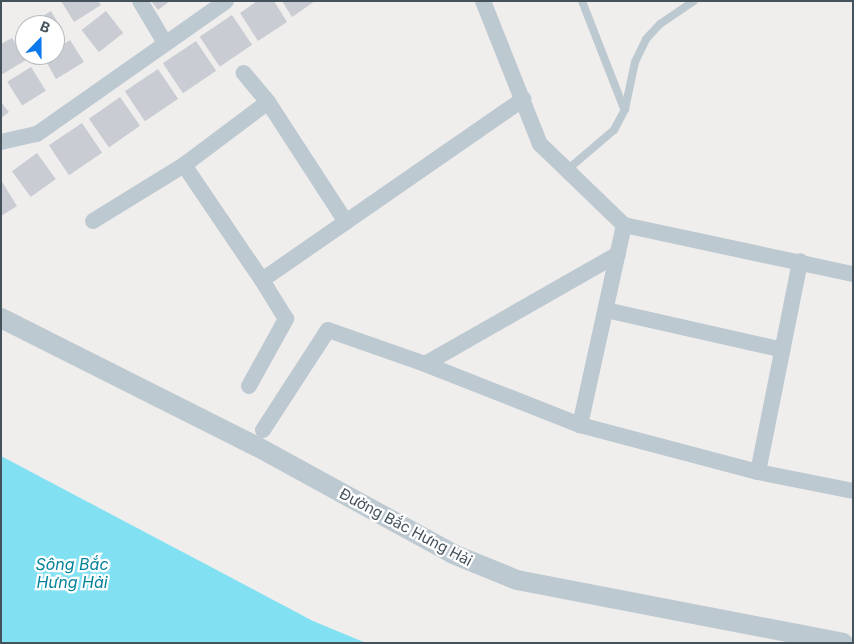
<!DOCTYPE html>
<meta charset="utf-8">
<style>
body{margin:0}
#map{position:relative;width:854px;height:644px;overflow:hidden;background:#f0eded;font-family:Inter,sans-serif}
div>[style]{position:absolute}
.water>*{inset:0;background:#81e1f2}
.building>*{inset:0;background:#c9cdd3;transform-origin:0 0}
.service>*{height:8px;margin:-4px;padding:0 4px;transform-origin:4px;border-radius:4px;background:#bdc9d1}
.minor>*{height:16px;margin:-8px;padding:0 8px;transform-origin:8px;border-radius:8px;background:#bdc9d1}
.tertiary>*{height:20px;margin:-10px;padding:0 10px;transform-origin:10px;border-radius:10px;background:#bdc9d1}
span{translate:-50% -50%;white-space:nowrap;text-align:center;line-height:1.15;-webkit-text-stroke:4.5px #fff;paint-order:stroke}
.street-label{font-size:15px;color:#44525c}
.water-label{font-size:16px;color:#03829a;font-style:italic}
.frame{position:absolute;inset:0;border:2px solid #44525c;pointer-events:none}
.north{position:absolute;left:15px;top:15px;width:50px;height:50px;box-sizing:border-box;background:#fff;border:1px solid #b4babe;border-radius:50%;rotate:22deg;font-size:14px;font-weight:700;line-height:20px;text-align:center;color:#44525c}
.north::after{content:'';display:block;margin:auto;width:18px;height:22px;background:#0b79ec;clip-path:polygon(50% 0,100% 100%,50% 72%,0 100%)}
</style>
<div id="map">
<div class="water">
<div style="clip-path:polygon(1px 456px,313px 621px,366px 643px,1px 643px)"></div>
</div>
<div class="building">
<div style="clip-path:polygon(61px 1px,98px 1px,101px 5px,74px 22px)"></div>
<div style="clip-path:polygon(151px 1px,170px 1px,158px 10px)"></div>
<div style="clip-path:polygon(257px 1px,274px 1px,287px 22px,258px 41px,240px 13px)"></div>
<div style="clip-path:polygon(282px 1px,315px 1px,292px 17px)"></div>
<div style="clip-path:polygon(51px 11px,64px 33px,55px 39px,55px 25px,28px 25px)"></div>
<div style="left:106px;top:11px;width:28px;height:31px;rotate:52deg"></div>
<div style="left:232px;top:15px;width:36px;height:39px;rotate:56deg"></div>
<div style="clip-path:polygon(12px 38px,26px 60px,1px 75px,1px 44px)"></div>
<div style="clip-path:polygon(70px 40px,84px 62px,56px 79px,43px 56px,55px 55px,55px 49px)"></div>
<div style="left:196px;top:41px;width:36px;height:40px;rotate:56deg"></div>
<div style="left:31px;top:67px;width:28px;height:28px;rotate:58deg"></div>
<div style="left:158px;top:69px;width:36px;height:40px;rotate:56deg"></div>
<div style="left:120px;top:97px;width:35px;height:38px;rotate:55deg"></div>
<div style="clip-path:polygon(1px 102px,9px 112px,1px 118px)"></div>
<div style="left:82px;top:123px;width:36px;height:40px;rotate:56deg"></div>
<div style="left:37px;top:153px;width:32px;height:31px;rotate:54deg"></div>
<div style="clip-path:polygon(1px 180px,17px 206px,1px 216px)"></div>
</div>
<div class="service">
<div style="left:582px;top:1px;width:116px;rotate:68.7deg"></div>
<div style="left:567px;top:170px;width:62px;rotate:-40.4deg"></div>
<div style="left:614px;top:130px;width:24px;rotate:-62deg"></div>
<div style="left:625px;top:109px;width:48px;rotate:-78deg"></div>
<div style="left:635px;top:62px;width:25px;rotate:-64deg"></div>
<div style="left:646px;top:39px;width:21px;rotate:-47deg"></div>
<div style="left:660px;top:24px;width:41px;rotate:-34.1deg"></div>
</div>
<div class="minor">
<div style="left:140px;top:1px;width:49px;rotate:59.2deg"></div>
<div style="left:483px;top:1px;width:154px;rotate:68.3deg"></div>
<div style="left:540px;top:144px;width:117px;rotate:44deg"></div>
<div style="left:268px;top:102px;width:143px;rotate:57deg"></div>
<div style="left:1px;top:142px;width:37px;rotate:-13deg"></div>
<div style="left:37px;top:134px;width:231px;rotate:-35.1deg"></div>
<div style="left:184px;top:165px;width:105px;rotate:-36.9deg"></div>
<div style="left:268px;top:102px;width:38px;rotate:-130deg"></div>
<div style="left:93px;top:221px;width:107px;rotate:-31.6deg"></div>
<div style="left:184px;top:165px;width:139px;rotate:55.9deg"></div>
<div style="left:262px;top:280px;width:318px;rotate:-34.7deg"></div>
<div style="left:624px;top:225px;width:234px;rotate:12.1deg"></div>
<div style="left:618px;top:254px;width:222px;rotate:150.3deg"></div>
<div style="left:425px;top:364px;width:167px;rotate:21.5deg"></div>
<div style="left:580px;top:425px;width:184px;rotate:14.8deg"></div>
<div style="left:758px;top:472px;width:97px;rotate:11.3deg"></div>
<div style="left:606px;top:310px;width:181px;rotate:12.7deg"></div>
<div style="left:249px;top:386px;width:77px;rotate:-61.1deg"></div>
<div style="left:286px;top:319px;width:46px;rotate:-121.6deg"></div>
<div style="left:580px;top:425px;width:205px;rotate:-77.6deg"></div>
<div style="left:263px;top:430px;width:119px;rotate:-57deg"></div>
<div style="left:328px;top:330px;width:103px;rotate:19.3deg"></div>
<div style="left:758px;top:472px;width:215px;rotate:-78.7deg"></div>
</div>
<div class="tertiary">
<div style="left:1px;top:318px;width:285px;rotate:26.7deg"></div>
<div style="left:256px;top:446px;width:225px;rotate:28.7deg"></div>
<div style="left:453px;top:554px;width:69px;rotate:22.1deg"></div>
<div style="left:517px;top:580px;width:332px;rotate:10.9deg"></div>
</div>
<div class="street-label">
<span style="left:406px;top:527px;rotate:28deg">Đường Bắc Hưng Hải</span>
</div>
<div class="water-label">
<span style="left:72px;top:573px">Sông Bắc<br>Hưng Hải</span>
</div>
<div class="frame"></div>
<div class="north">B</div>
</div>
